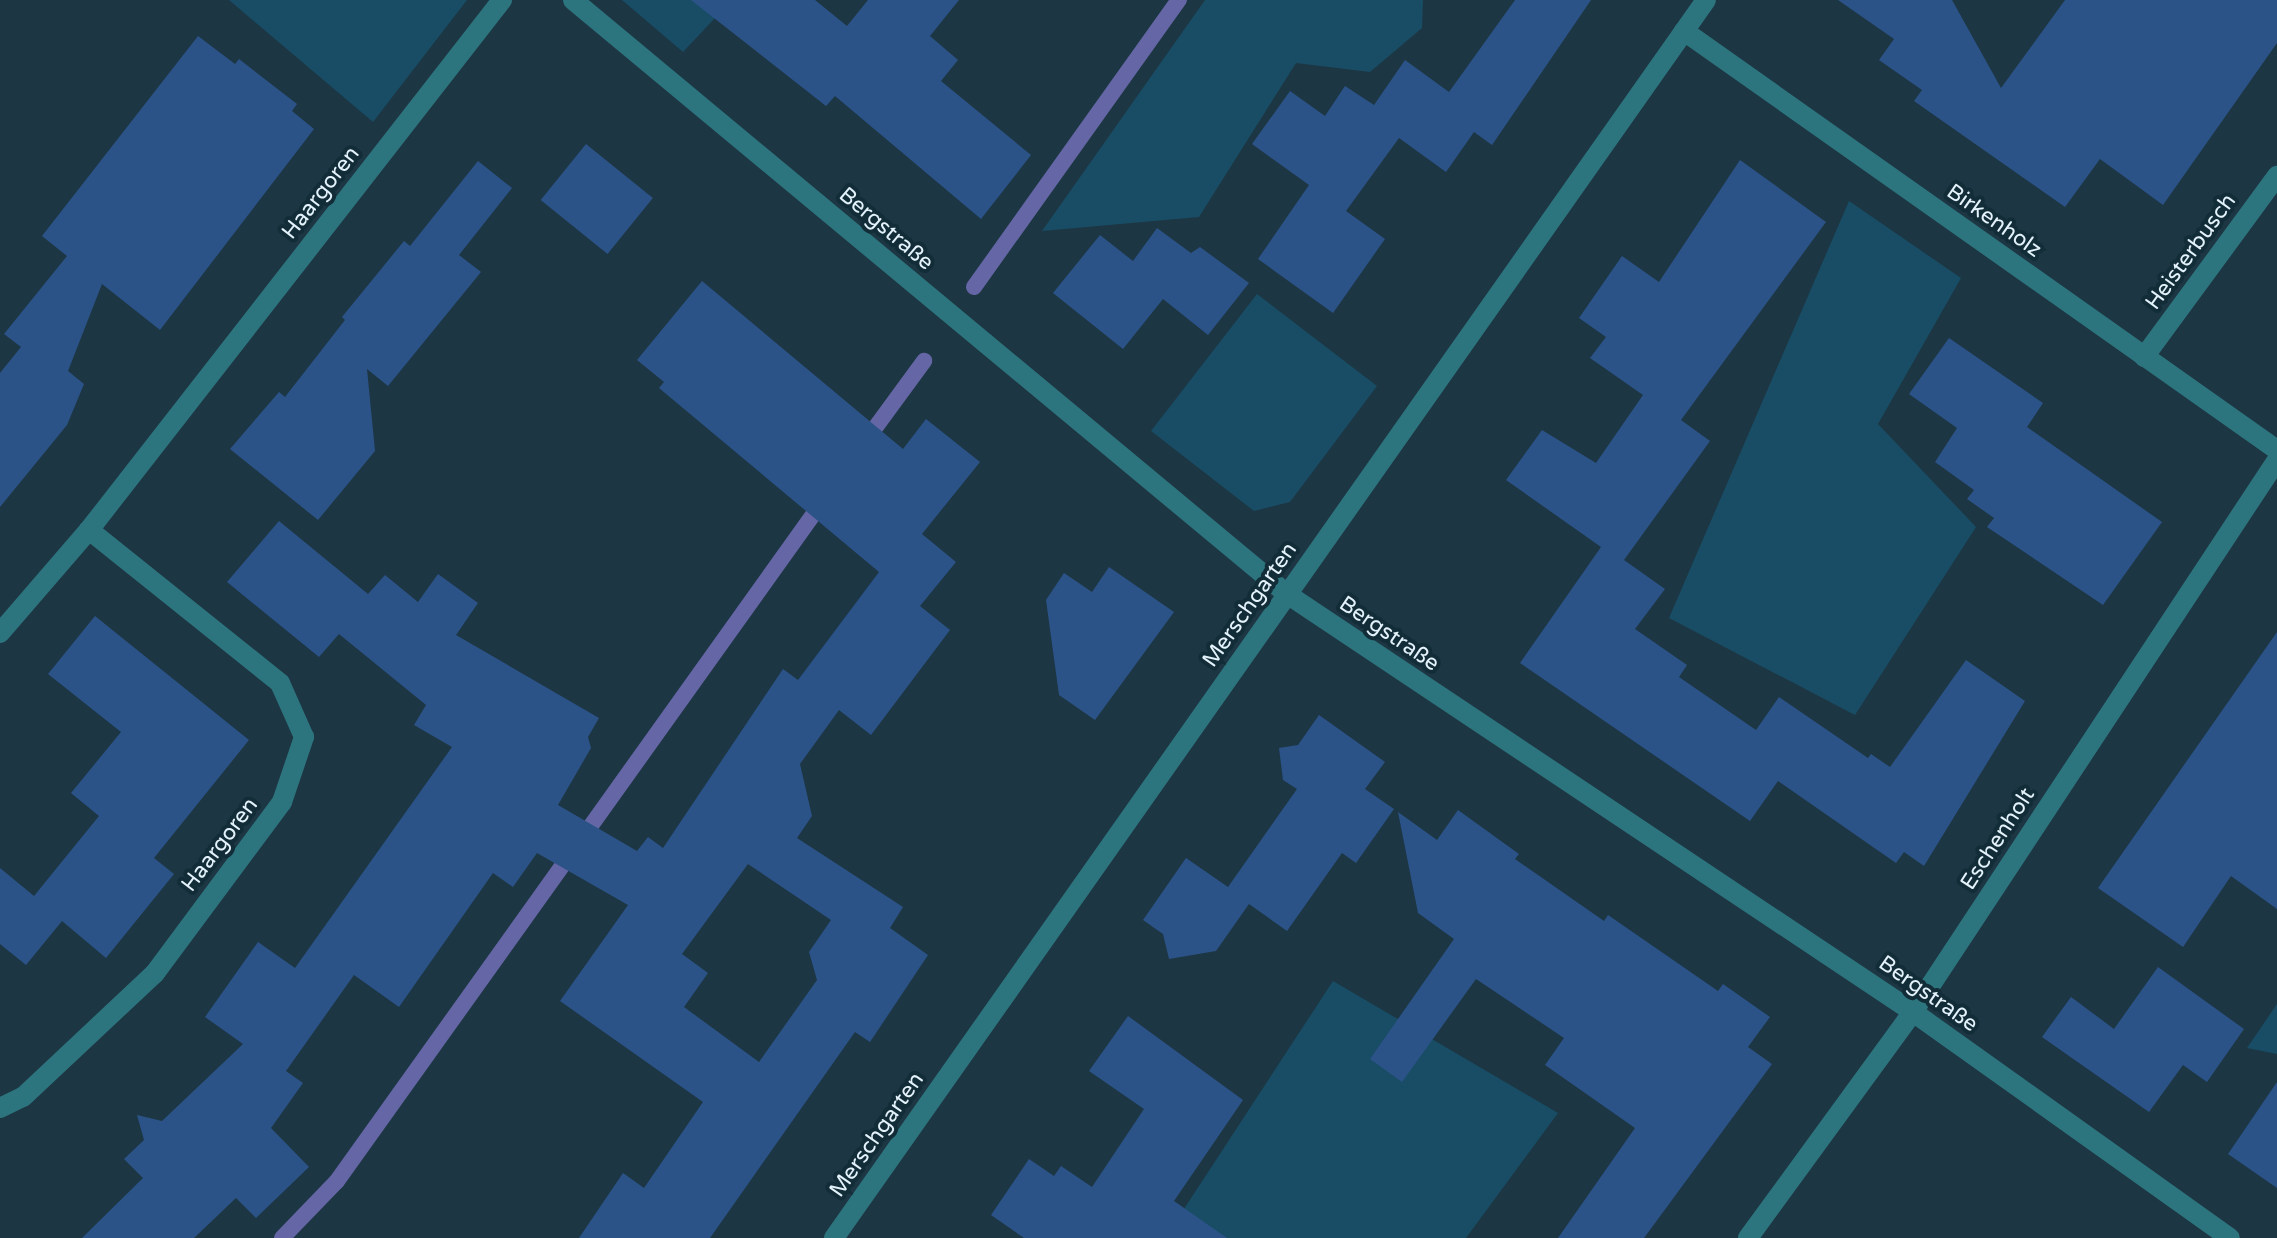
<!DOCTYPE html>
<meta charset="utf-8">
<style>
body{margin:0}
#map{position:relative;width:2277px;height:1238px;overflow:hidden;background:#1d3643;font-family:"Varela Round",sans-serif}
div>[style]{position:absolute}
.green>*{inset:0;background:#184d65}
.stream>*{height:16px;margin:-8px;padding:0 8px;transform-origin:8px;border-radius:8px;background:#6466a5}
.building>*{inset:0;background:#2b5388;transform-origin:0 0}
.street>*{height:20px;margin:-10px;padding:0 10px;transform-origin:10px;border-radius:10px;background:#2d757e}
span{translate:-50% -50%;white-space:nowrap;text-align:center;line-height:1.15;-webkit-text-stroke:8px #122c38;paint-order:stroke}
.street-label{font-size:22px;color:#e4f3fb}
</style>
<div id="map">
<div class="green">
<div style="clip-path:polygon(229px 0,467px 0,373px 122px)"></div>
<div style="clip-path:polygon(622px 0,732px 0,683px 52px)"></div>
<div style="clip-path:polygon(1205px 0,1423px 0,1422px 28px,1370px 72px,1296px 63px,1199px 217px,1042px 231px)"></div>
<div style="clip-path:polygon(1849px 201px,1961px 278px,1878px 424px,1976px 527px,1855px 715px,1669px 618px)"></div>
<div style="clip-path:polygon(1257px 294px,1377px 386px,1290px 502px,1254px 511px,1151px 431px)"></div>
<div style="clip-path:polygon(1333px 981px,1558px 1113px,1466px 1238px,1165px 1238px)"></div>
<div style="clip-path:polygon(2277px 1004px,2277px 1054px,2247px 1048px)"></div>
</div>
<div class="stream">
<div style="left:974px;top:287px;width:353px;rotate:-54.5deg"></div>
<div style="left:864px;top:443px;width:102px;rotate:-53.8deg"></div>
<div style="left:282px;top:1238px;width:79px;rotate:-46deg"></div>
<div style="left:337px;top:1181px;width:839px;rotate:-54.45deg"></div>
</div>
<div class="building">
<div style="clip-path:polygon(691px 0,815px 0,847px 26px,868px 0,959px 0,930px 36px,958px 60px,941px 81px,1031px 155px,981px 219px,835px 96px,826px 106px)"></div>
<div style="clip-path:polygon(1515px 0,1591px 0,1492px 145px,1474px 132px,1446px 172px,1399px 138px,1346px 211px,1385px 239px,1333px 313px,1258px 259px,1309px 185px,1252px 144px,1290px 91px,1325px 116px,1345px 86px,1374px 105px,1405px 60px,1449px 92px)"></div>
<div style="clip-path:polygon(1838px 0,1952px 0,2001px 88px,2065px 0,2277px 0,2277px 43px,2163px 205px,2100px 159px,2065px 207px,1914px 101px,1922px 90px,1879px 60px,1894px 39px)"></div>
<div style="clip-path:polygon(198px 36px,235px 64px,239px 59px,297px 104px,292px 111px,314px 129px,160px 330px,102px 284px,68px 371px,84px 384px,67px 425px,0 507px,0 373px,21px 347px,4px 334px,67px 256px,42px 236px)"></div>
<div style="left:586px;top:144px;width:86px;height:72px;rotate:39deg"></div>
<div style="clip-path:polygon(1740px 160px,1826px 222px,1681px 420px,1710px 441px,1624px 560px,1665px 589px,1635px 629px,1687px 665px,1679px 677px,1756px 730px,1779px 697px,1868px 758px,1871px 754px,1890px 767px,1966px 660px,2025px 701px,1924px 866px,1904px 852px,1896px 863px,1778px 781px,1750px 821px,1520px 663px,1601px 547px,1506px 480px,1542px 430px,1596px 463px,1643px 395px,1590px 358px,1606px 337px,1579px 318px,1622px 256px,1659px 282px)"></div>
<div style="clip-path:polygon(478px 161px,512px 188px,459px 255px,481px 272px,388px 386px,367px 369px,375px 451px,318px 520px,230px 449px,279px 392px,285px 397px,345px 320px,342px 317px,404px 241px,410px 246px)"></div>
<div style="clip-path:polygon(1157px 228px,1191px 253px,1200px 247px,1249px 283px,1208px 335px,1163px 299px,1123px 349px,1053px 293px,1100px 235px,1133px 261px)"></div>
<div style="clip-path:polygon(evenodd,702px 281px,903px 449px,926px 419px,980px 462px,922px 534px,956px 562px,920px 606px,950px 630px,871px 735px,839px 710px,800px 764px,812px 816px,797px 838px,903px 907px,890px 928px,928px 955px,870px 1042px,855px 1032px,710px 1238px,579px 1238px,623px 1173px,644px 1188px,703px 1102px,560px 1001px,628px 905px,537px 853px,513px 887px,493px 873px,399px 1007px,354px 975px,286px 1071px,303px 1083px,271px 1128px,309px 1167px,256px 1218px,236px 1198px,194px 1238px,82px 1238px,143px 1178px,124px 1159px,144px 1140px,137px 1115px,162px 1121px,243px 1044px,205px 1017px,258px 942px,295px 968px,452px 747px,414px 725px,426px 705px,339px 634px,319px 657px,227px 582px,279px 521px,368px 594px,385px 575px,418px 602px,438px 574px,478px 603px,456px 635px,599px 718px,588px 737px,591px 748px,558px 805px,637px 851px,648px 837px,663px 848px,783px 669px,798px 680px,879px 572px,659px 388px,664px 382px,637px 360px,702px 281px,748px 864px,831px 920px,809px 952px,817px 980px,759px 1062px,684px 1007px,708px 973px,682px 954px,748px 864px)"></div>
<div style="clip-path:polygon(1949px 338px,2043px 403px,2027px 427px,2162px 522px,2103px 605px,1987px 527px,1994px 518px,1967px 499px,1974px 490px,1935px 462px,1957px 428px,1909px 394px)"></div>
<div style="clip-path:polygon(1109px 567px,1174px 612px,1095px 720px,1059px 695px,1046px 600px,1064px 573px,1092px 592px)"></div>
<div style="clip-path:polygon(95px 616px,249px 740px,154px 858px,174px 874px,106px 958px,62px 921px,26px 965px,0 944px,0 868px,34px 896px,99px 816px,71px 793px,121px 732px,48px 674px)"></div>
<div style="clip-path:polygon(2277px 632px,2277px 909px,2231px 876px,2183px 947px,2098px 888px)"></div>
<div style="clip-path:polygon(1319px 715px,1385px 762px,1365px 789px,1394px 809px,1356px 863px,1342px 853px,1287px 931px,1249px 904px,1216px 951px,1169px 959px,1163px 934px,1143px 920px,1186px 858px,1228px 887px,1297px 789px,1283px 780px,1279px 748px,1298px 745px)"></div>
<div style="clip-path:polygon(1458px 810px,1519px 854px,1515px 859px,1604px 921px,1608px 915px,1718px 991px,1723px 984px,1770px 1017px,1748px 1047px,1772px 1064px,1644px 1238px,1558px 1238px,1635px 1128px,1545px 1065px,1564px 1038px,1476px 979px,1402px 1082px,1370px 1059px,1454px 939px,1418px 913px,1398px 812px,1437px 840px)"></div>
<div style="clip-path:polygon(2158px 967px,2244px 1029px,2207px 1082px,2183px 1065px,2149px 1112px,2042px 1037px,2071px 997px,2114px 1029px)"></div>
<div style="clip-path:polygon(1128px 1016px,1243px 1100px,1174px 1201px,1227px 1238px,1024px 1238px,991px 1215px,1029px 1159px,1054px 1176px,1061px 1166px,1092px 1187px,1144px 1109px,1089px 1071px)"></div>
<div style="clip-path:polygon(2277px 1082px,2277px 1188px,2228px 1154px)"></div>
</div>
<div class="street">
<div style="left:573px;top:0;width:929px;rotate:39.76deg"></div>
<div style="left:1287px;top:594px;width:753px;rotate:33.73deg"></div>
<div style="left:1913px;top:1012px;width:389px;rotate:35.5deg"></div>
<div style="left:1684px;top:31px;width:726px;rotate:35.24deg"></div>
<div style="left:2144px;top:357px;width:225px;rotate:-53.7deg"></div>
<div style="left:0;top:633px;width:136px;rotate:-49.2deg"></div>
<div style="left:89px;top:530px;width:672px;rotate:-52.07deg"></div>
<div style="left:0;top:1108px;width:25px;rotate:-26deg"></div>
<div style="left:23px;top:1097px;width:181px;rotate:-43.2deg"></div>
<div style="left:155px;top:973px;width:213px;rotate:-53.4deg"></div>
<div style="left:282px;top:802px;width:69px;rotate:-71.3deg"></div>
<div style="left:304px;top:737px;width:59px;rotate:-114deg"></div>
<div style="left:280px;top:683px;width:245px;rotate:-141.3deg"></div>
<div style="left:834px;top:1238px;width:1514px;rotate:-54.84deg"></div>
<div style="left:1748px;top:1238px;width:280px;rotate:-53.9deg"></div>
<div style="left:1913px;top:1012px;width:661px;rotate:-56.6deg"></div>
</div>
<div class="street-label">
<span style="left:321px;top:193px;rotate:-52deg">Haargoren</span>
<span style="left:1994px;top:221px;rotate:35deg">Birkenholz</span>
<span style="left:886px;top:229px;rotate:40deg">Bergstraße</span>
<span style="left:2191px;top:252px;rotate:-54deg">Heisterbusch</span>
<span style="left:1250px;top:605px;rotate:-55deg">Merschgarten</span>
<span style="left:1389px;top:634px;rotate:34deg">Bergstraße</span>
<span style="left:1998px;top:839px;rotate:-57deg">Eschenholt</span>
<span style="left:220px;top:845px;rotate:-53deg">Haargoren</span>
<span style="left:1928px;top:994px;rotate:35deg">Bergstraße</span>
<span style="left:877px;top:1135px;rotate:-55deg">Merschgarten</span>
</div>
</div>
